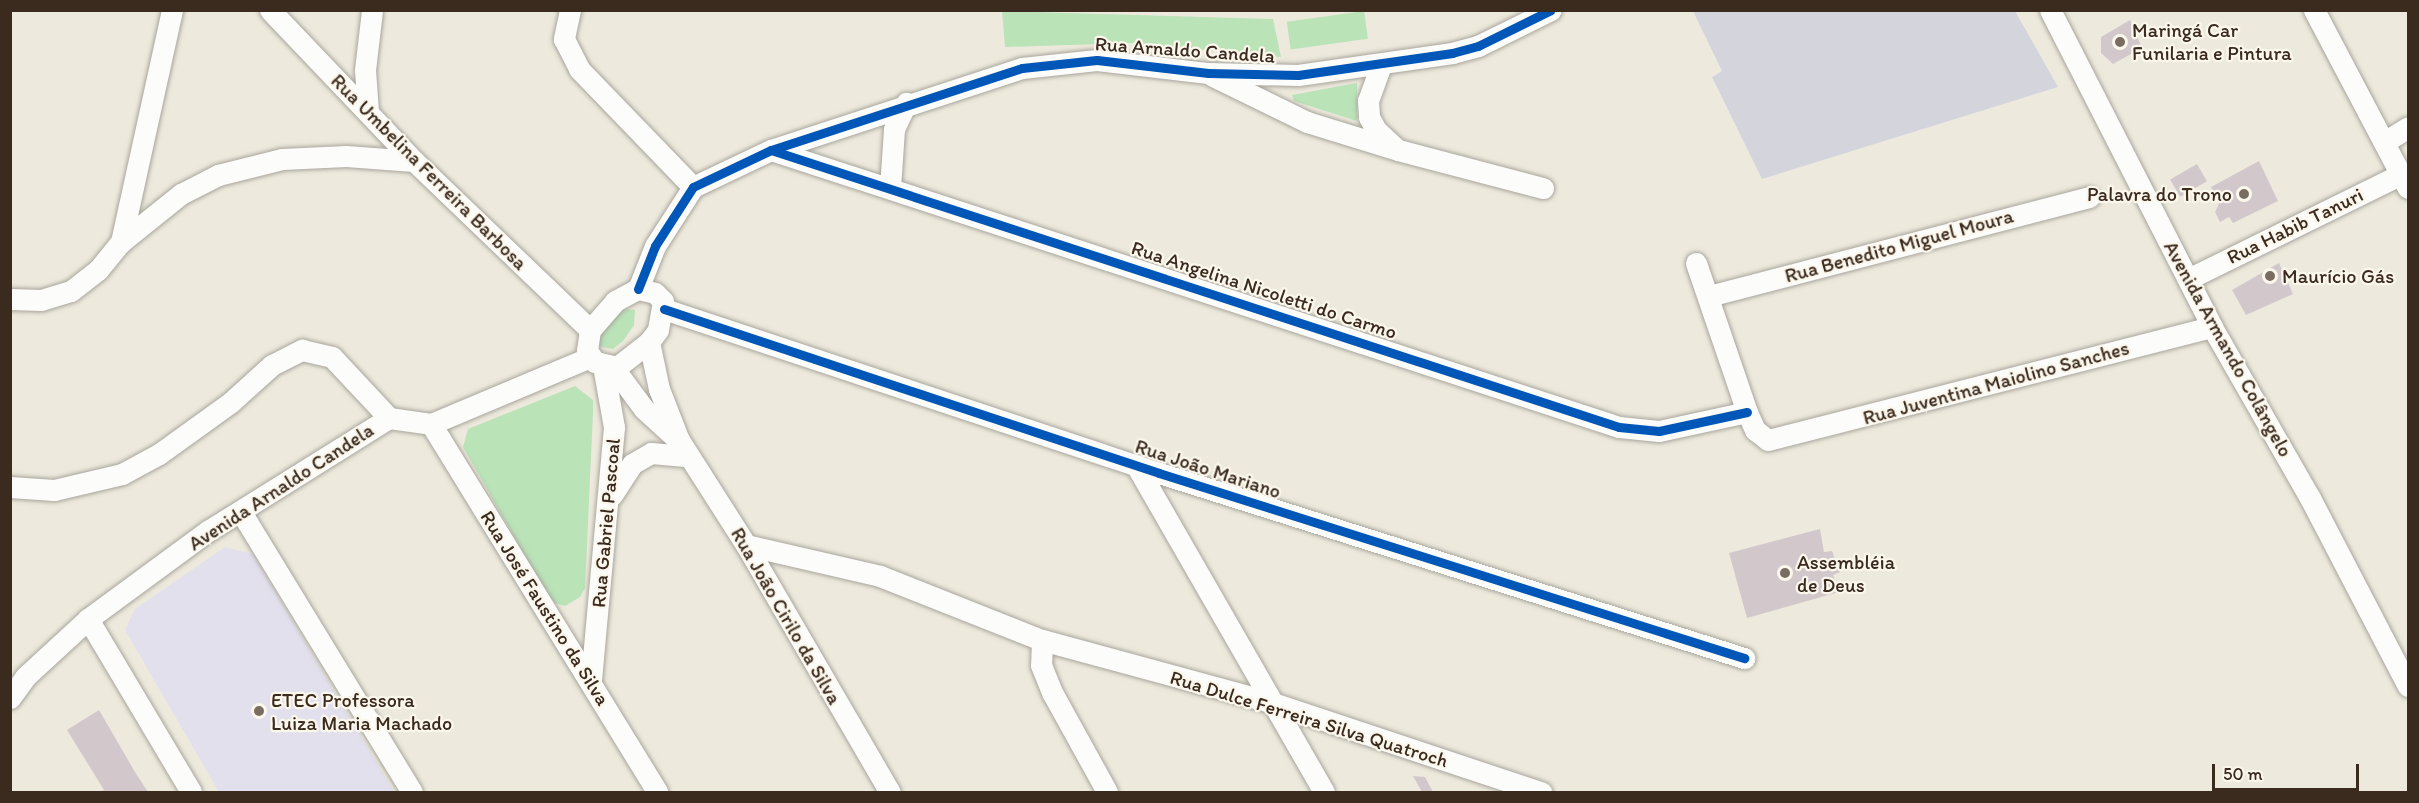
<!DOCTYPE html>
<meta charset="utf-8">
<style>
body{margin:0}
#map{position:relative;width:2419px;height:803px;overflow:hidden;background:#edeadd;font-family:Itim,sans-serif}
div>[style]{position:absolute}
.built>*{inset:0;background:#e2e0ec}
.industrial>*{inset:0;background:#d4d4dd}
.green>*{inset:0;background:#bae3b8;transform-origin:0 0}
.building>*{inset:0;background:#d2c8cc;transform-origin:0 0}
.roads{filter:drop-shadow(0 0 2px #a9a59d) drop-shadow(0 0 2px #a9a59d)}
.minor>*{height:21px;margin:-10.5px;padding:0 10.5px;transform-origin:10.5px;border-radius:10.5px;background:#fcfcfa}
.cycleway>*{height:9px;margin:-4.5px;padding:0 4.5px;transform-origin:4.5px;border-radius:4.5px;background:#0057b8}
.dots>*{width:16px;height:16px;translate:-50% -50%;box-sizing:border-box;border:3px solid #fbf7ec;border-radius:50%}
span{translate:-50% -50%;white-space:nowrap;text-align:center;line-height:1.15;-webkit-text-stroke:4.5px #fbf7ec;paint-order:stroke}
.poi-label{font-size:20px;color:#3b2a1e}
.left{translate:0 -50%;text-align:left}
.right{translate:-100% -50%;text-align:right}
.street-label{font-size:20px;color:#3b2a1e}
.frame{position:absolute;inset:0;border:12px solid #3b2a1e;pointer-events:none}
.scale{position:absolute;left:2212px;top:764px;width:147px;height:27px;box-sizing:border-box;border:3px solid #3b2a1e;border-top:0;padding-left:8px;font-size:18px;line-height:21px;white-space:nowrap;color:#3b2a1e;-webkit-text-stroke:4px #fbf7ec;paint-order:stroke}
</style>
<div id="map">
<div class="built">
<div style="clip-path:polygon(225px 547px,253px 554px,394px 792px,219px 792px,125px 630px,135px 609px)"></div>
</div>
<div class="industrial">
<div style="clip-path:polygon(1693px 11px,2015px 11px,2058px 87px,1762px 179px,1712px 77px,1722px 71px)"></div>
</div>
<div class="green">
<div style="clip-path:polygon(1002px 11px,1273px 19px,1281px 57px,1132px 43px,1005px 47px)"></div>
<div style="left:1364px;top:11px;width:28px;height:78px;rotate:82deg"></div>
<div style="clip-path:polygon(1357px 83px,1357px 121px,1294px 101px,1292px 95px)"></div>
<div style="clip-path:polygon(626px 309px,635px 310px,634px 325px,623px 341px,613px 349px,596px 346px,605px 322px)"></div>
<div style="clip-path:polygon(575px 386px,593px 400px,593px 413px,585px 588px,580px 597px,565px 606px,555px 603px,544px 589px,463px 447px,468px 429px)"></div>
</div>
<div class="building">
<div style="clip-path:polygon(2130px 20px,2142px 48px,2113px 64px,2101px 53px,2101px 37px)"></div>
<div style="clip-path:polygon(2259px 161px,2278px 201px,2233px 223px,2229px 217px,2220px 222px,2215px 212px,2219px 204px,2211px 187px)"></div>
<div style="left:2197px;top:164px;width:20px;height:31px;rotate:60deg"></div>
<div style="clip-path:polygon(2279px 263px,2293px 294px,2246px 315px,2232px 290px)"></div>
<div style="clip-path:polygon(1820px 529px,1824px 552px,1832px 551px,1840px 572px,1833px 575px,1839px 592px,1747px 618px,1729px 553px)"></div>
<div style="clip-path:polygon(99px 710px,135px 772px,148px 792px,100px 792px,104px 790px,67px 730px)"></div>
<div style="clip-path:polygon(1413px 776px,1425px 777px,1433px 792px,1422px 792px)"></div>
</div>
<div class="roads">
<div class="minor">
<div style="left:270px;top:10px;width:209px;rotate:46.4deg"></div>
<div style="left:414px;top:161px;width:244px;rotate:43.8deg"></div>
<div style="left:570px;top:10px;width:30px;rotate:102deg"></div>
<div style="left:564px;top:39px;width:34px;rotate:63deg"></div>
<div style="left:579px;top:69px;width:164px;rotate:46deg"></div>
<div style="left:2050px;top:10px;width:356px;rotate:62.9deg"></div>
<div style="left:2212px;top:327px;width:197px;rotate:60.2deg"></div>
<div style="left:2310px;top:498px;width:212px;rotate:62.5deg"></div>
<div style="left:2314px;top:10px;width:201px;rotate:62.2deg"></div>
<div style="left:1381px;top:65px;width:38px;rotate:110deg"></div>
<div style="left:1368px;top:101px;width:16px;rotate:86deg"></div>
<div style="left:1369px;top:117px;width:15px;rotate:62deg"></div>
<div style="left:1376px;top:130px;width:26px;rotate:43deg"></div>
<div style="left:1213px;top:76px;width:105px;rotate:26.1deg"></div>
<div style="left:1307px;top:122px;width:95px;rotate:17.1deg"></div>
<div style="left:1398px;top:150px;width:150px;rotate:14.7deg"></div>
<div style="left:368px;top:112px;width:42px;rotate:-94.1deg"></div>
<div style="left:365px;top:70px;width:60px;rotate:-83.3deg"></div>
<div style="left:2386px;top:141px;width:26px;rotate:-32deg"></div>
<div style="left:771px;top:150px;width:892px;rotate:18.09deg"></div>
<div style="left:1619px;top:427px;width:40px;rotate:5.7deg"></div>
<div style="left:1659px;top:431px;width:90px;rotate:-12.2deg"></div>
<div style="left:890px;top:188px;width:59px;rotate:-86.1deg"></div>
<div style="left:894px;top:129px;width:29px;rotate:-65deg"></div>
<div style="left:121px;top:242px;width:77px;rotate:-38.7deg"></div>
<div style="left:181px;top:194px;width:42px;rotate:-27.2deg"></div>
<div style="left:218px;top:175px;width:66px;rotate:-14deg"></div>
<div style="left:282px;top:159px;width:64px;rotate:-2.7deg"></div>
<div style="left:346px;top:156px;width:68px;rotate:4.2deg"></div>
<div style="left:1696px;top:263px;width:157px;rotate:71.1deg"></div>
<div style="left:1747px;top:412px;width:20px;rotate:66deg"></div>
<div style="left:1755px;top:430px;width:16px;rotate:38deg"></div>
<div style="left:1768px;top:440px;width:458px;rotate:-14.3deg"></div>
<div style="left:2188px;top:279px;width:237px;rotate:-26.2deg"></div>
<div style="left:638px;top:289px;width:46px;rotate:-68.4deg"></div>
<div style="left:655px;top:246px;width:70px;rotate:-57.2deg"></div>
<div style="left:693px;top:187px;width:86px;rotate:-25.4deg"></div>
<div style="left:771px;top:150px;width:264px;rotate:-18.1deg"></div>
<div style="left:1022px;top:68px;width:75px;rotate:-6.1deg"></div>
<div style="left:1097px;top:60px;width:112px;rotate:6.7deg"></div>
<div style="left:1208px;top:73px;width:90px;rotate:1.3deg"></div>
<div style="left:1298px;top:75px;width:156px;rotate:-8.1deg"></div>
<div style="left:1452px;top:53px;width:27px;rotate:-15deg"></div>
<div style="left:1478px;top:46px;width:81px;rotate:-26.3deg"></div>
<div style="left:638px;top:289px;width:17px;rotate:13deg"></div>
<div style="left:655px;top:293px;width:11px;rotate:45deg"></div>
<div style="left:663px;top:301px;width:29px;rotate:100deg"></div>
<div style="left:658px;top:330px;width:15px;rotate:127deg"></div>
<div style="left:649px;top:342px;width:41px;rotate:142deg"></div>
<div style="left:617px;top:367px;width:23px;rotate:-167deg"></div>
<div style="left:595px;top:362px;width:14px;rotate:-126deg"></div>
<div style="left:587px;top:351px;width:21px;rotate:-82deg"></div>
<div style="left:590px;top:330px;width:38px;rotate:-49deg"></div>
<div style="left:615px;top:301px;width:26px;rotate:-28deg"></div>
<div style="left:1709px;top:296px;width:393px;rotate:-14.6deg"></div>
<div style="left:10px;top:299px;width:31px;rotate:2deg"></div>
<div style="left:41px;top:300px;width:31px;rotate:-17deg"></div>
<div style="left:71px;top:291px;width:34px;rotate:-38deg"></div>
<div style="left:98px;top:270px;width:36px;rotate:-51deg"></div>
<div style="left:121px;top:242px;width:238px;rotate:-77.6deg"></div>
<div style="left:664px;top:309px;width:521px;rotate:18.33deg"></div>
<div style="left:1159px;top:473px;width:614px;rotate:17.55deg"></div>
<div style="left:649px;top:342px;width:48px;rotate:78deg"></div>
<div style="left:659px;top:389px;width:55px;rotate:68.6deg"></div>
<div style="left:679px;top:440px;width:125px;rotate:57.5deg"></div>
<div style="left:746px;top:545px;width:286px;rotate:59.8deg"></div>
<div style="left:613px;top:367px;width:52px;rotate:53.6deg"></div>
<div style="left:644px;top:409px;width:46px;rotate:42.4deg"></div>
<div style="left:431px;top:424px;width:432px;rotate:58.4deg"></div>
<div style="left:1136px;top:465px;width:377px;rotate:60.1deg"></div>
<div style="left:10px;top:487px;width:44px;rotate:3.9deg"></div>
<div style="left:54px;top:490px;width:70px;rotate:-13.2deg"></div>
<div style="left:122px;top:474px;width:42px;rotate:-28.4deg"></div>
<div style="left:159px;top:454px;width:89px;rotate:-35.8deg"></div>
<div style="left:231px;top:402px;width:55px;rotate:-42.1deg"></div>
<div style="left:272px;top:365px;width:34px;rotate:-27deg"></div>
<div style="left:302px;top:350px;width:31px;rotate:13deg"></div>
<div style="left:332px;top:357px;width:83px;rotate:46.9deg"></div>
<div style="left:612px;top:495px;width:37px;rotate:-57deg"></div>
<div style="left:632px;top:464px;width:22px;rotate:-30deg"></div>
<div style="left:651px;top:453px;width:37px;rotate:5deg"></div>
<div style="left:241px;top:512px;width:328px;rotate:58.6deg"></div>
<div style="left:746px;top:545px;width:138px;rotate:13deg"></div>
<div style="left:880px;top:576px;width:174px;rotate:21.6deg"></div>
<div style="left:1042px;top:640px;width:236px;rotate:15.2deg"></div>
<div style="left:1270px;top:702px;width:286px;rotate:18.4deg"></div>
<div style="left:88px;top:619px;width:201px;rotate:59.2deg"></div>
<div style="left:1042px;top:640px;width:25px;rotate:92deg"></div>
<div style="left:1041px;top:665px;width:31px;rotate:68deg"></div>
<div style="left:1053px;top:694px;width:112px;rotate:61.1deg"></div>
<div style="left:591px;top:680px;width:254px;rotate:-84.8deg"></div>
<div style="left:614px;top:427px;width:62px;rotate:-100.2deg"></div>
<div style="left:10px;top:698px;width:26px;rotate:-54deg"></div>
<div style="left:25px;top:677px;width:86px;rotate:-42.6deg"></div>
<div style="left:88px;top:619px;width:149px;rotate:-36.3deg"></div>
<div style="left:208px;top:531px;width:213px;rotate:-32deg"></div>
<div style="left:389px;top:418px;width:42px;rotate:8.1deg"></div>
<div style="left:431px;top:424px;width:173px;rotate:-22.8deg"></div>
</div>
</div>
<div class="cycleway">
<div style="left:771px;top:150px;width:892px;rotate:18.09deg"></div>
<div style="left:1619px;top:427px;width:40px;rotate:5.7deg"></div>
<div style="left:1659px;top:431px;width:90px;rotate:-12.2deg"></div>
<div style="left:638px;top:289px;width:46px;rotate:-68.4deg"></div>
<div style="left:655px;top:246px;width:70px;rotate:-57.2deg"></div>
<div style="left:693px;top:187px;width:86px;rotate:-25.4deg"></div>
<div style="left:771px;top:150px;width:264px;rotate:-18.1deg"></div>
<div style="left:1022px;top:68px;width:75px;rotate:-6.1deg"></div>
<div style="left:1097px;top:60px;width:112px;rotate:6.7deg"></div>
<div style="left:1208px;top:73px;width:90px;rotate:1.3deg"></div>
<div style="left:1298px;top:75px;width:156px;rotate:-8.1deg"></div>
<div style="left:1452px;top:53px;width:27px;rotate:-15deg"></div>
<div style="left:1478px;top:46px;width:81px;rotate:-26.3deg"></div>
<div style="left:664px;top:309px;width:521px;rotate:18.33deg"></div>
<div style="left:1159px;top:473px;width:614px;rotate:17.55deg"></div>
</div>
<div class="dots">
<div style="left:2120px;top:42px;background:#796d61"></div>
<div style="left:2244px;top:194px;background:#796d61"></div>
<div style="left:2270px;top:276px;background:#796d61"></div>
<div style="left:1785px;top:573px;background:#796d61"></div>
<div style="left:259px;top:711px;background:#796d61"></div>
</div>
<div class="poi-label">
<span class="left" style="left:2132px;top:42px">Maringá Car<br>Funilaria e Pintura</span>
<span class="right" style="left:2232px;top:194px">Palavra do Trono</span>
<span class="left" style="left:2282px;top:276px">Maurício Gás</span>
<span class="left" style="left:1797px;top:574px">Assembléia<br>de Deus</span>
<span class="left" style="left:271px;top:712px">ETEC Professora<br>Luiza Maria Machado</span>
</div>
<div class="street-label">
<span style="left:1185px;top:50px;rotate:4deg">Rua Arnaldo Candela</span>
<span style="left:429px;top:172px;rotate:45deg">Rua Umbelina Ferreira Barbosa</span>
<span style="left:2295px;top:226px;rotate:-26deg">Rua Habib Tanuri</span>
<span style="left:1899px;top:246px;rotate:-15deg">Rua Benedito Miguel Moura</span>
<span style="left:1264px;top:290px;rotate:18deg">Rua Angelina Nicoletti do Carmo</span>
<span style="left:2228px;top:349px;rotate:61deg">Avenida Armando Colângelo</span>
<span style="left:1996px;top:383px;rotate:-15deg">Rua Juventina Maiolino Sanches</span>
<span style="left:1208px;top:469px;rotate:18deg">Rua João Mariano</span>
<span style="left:281px;top:487px;rotate:-33deg">Avenida Arnaldo Candela</span>
<span style="left:606px;top:523px;rotate:-85deg">Rua Gabriel Pascoal</span>
<span style="left:545px;top:608px;rotate:58deg">Rua José Faustino da Silva</span>
<span style="left:786px;top:616px;rotate:60deg">Rua João Cirilo da Silva</span>
<span style="left:1309px;top:719px;rotate:17deg">Rua Dulce Ferreira Silva Quatroch</span>
</div>
<div class="frame"></div>
<div class="scale">50 m</div>
</div>
